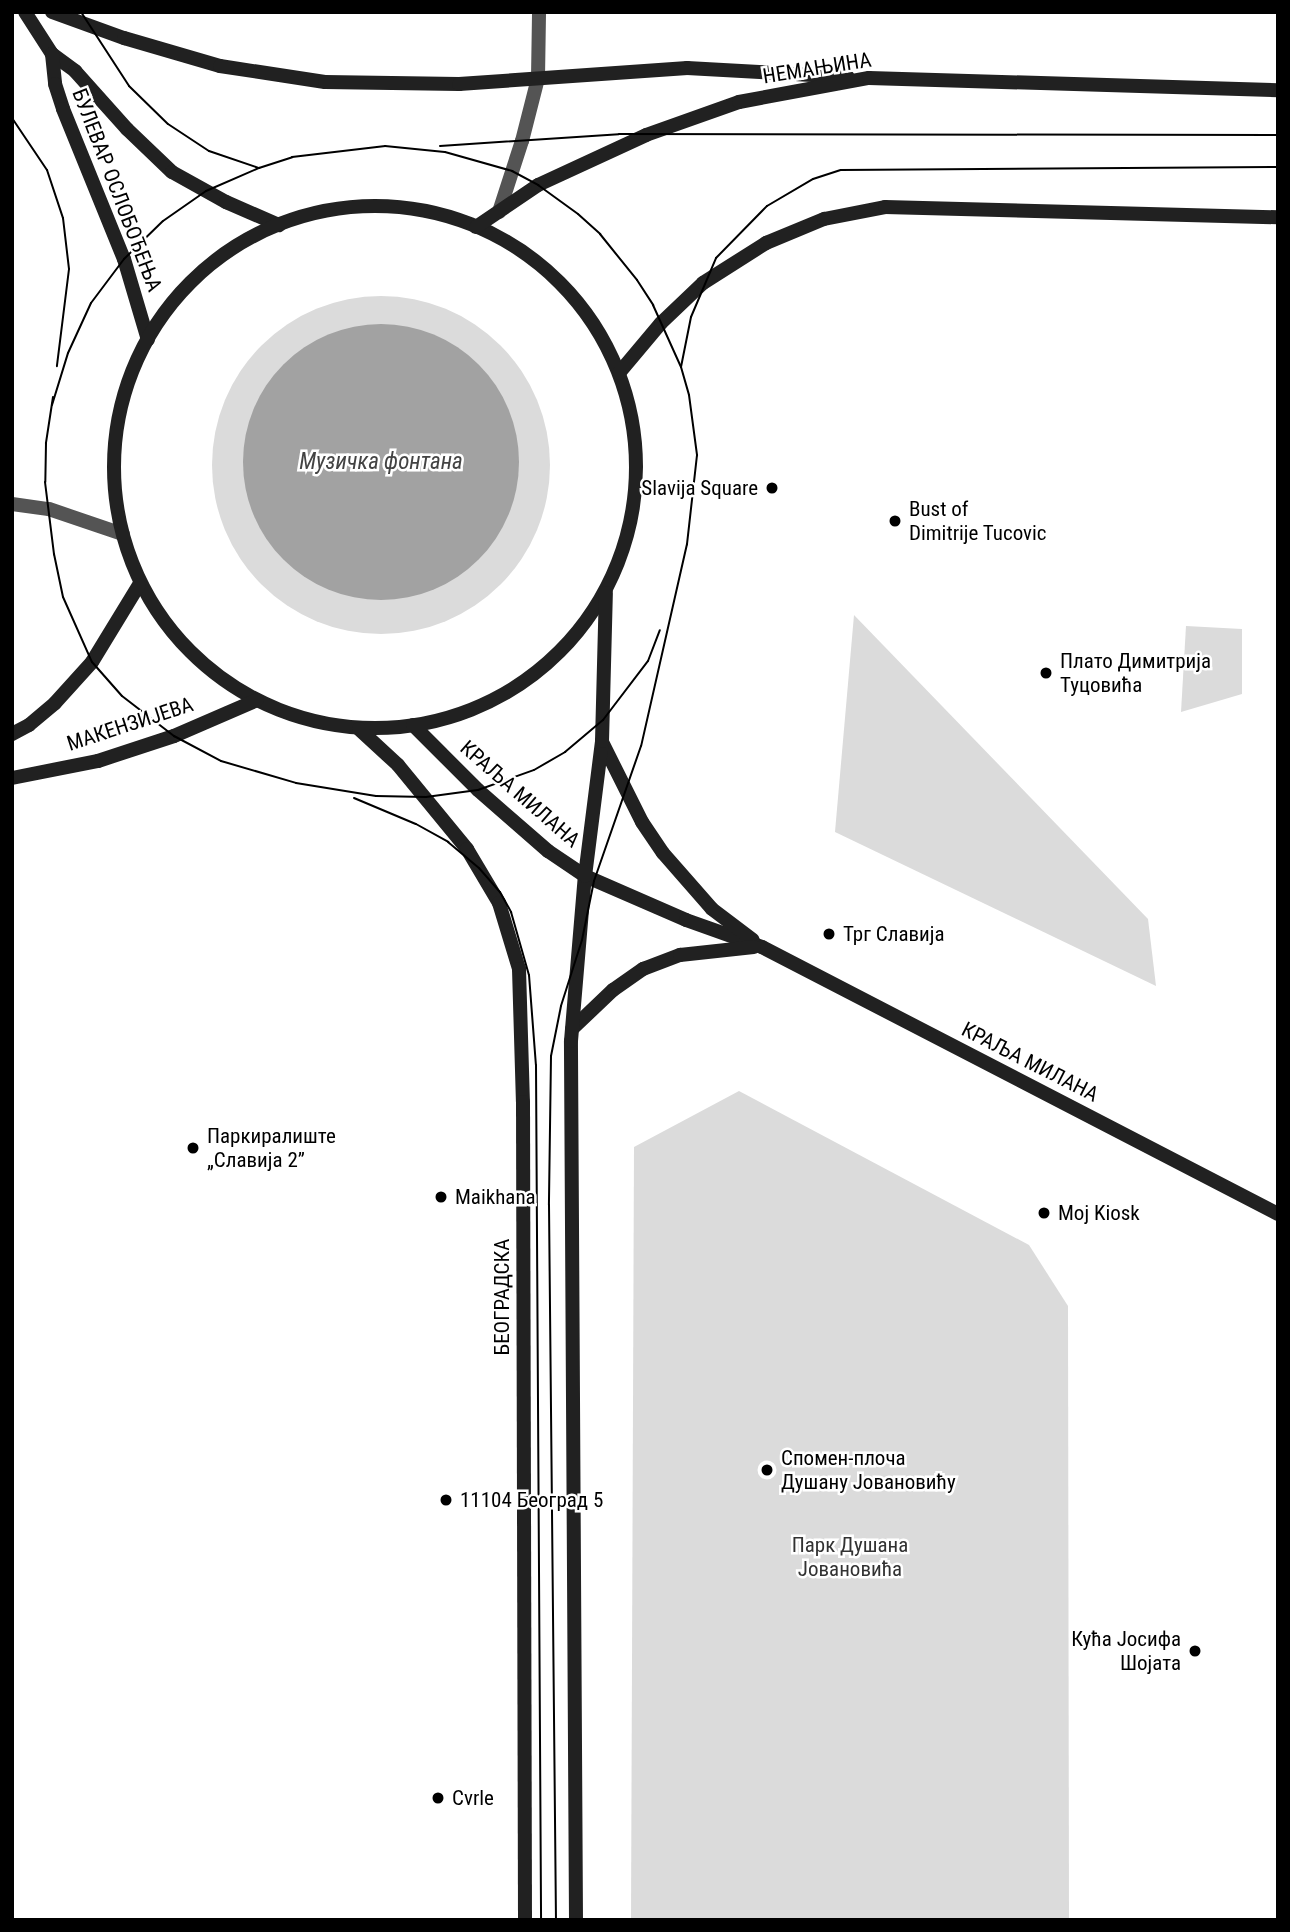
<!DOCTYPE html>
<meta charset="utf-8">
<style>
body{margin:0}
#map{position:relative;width:1290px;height:1932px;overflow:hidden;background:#fff;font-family:"Roboto Condensed",sans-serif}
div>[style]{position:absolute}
.green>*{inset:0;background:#dbdbdb}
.round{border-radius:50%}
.water>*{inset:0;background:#a2a2a2}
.minor>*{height:14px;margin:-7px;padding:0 7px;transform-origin:7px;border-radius:7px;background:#545454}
.secondary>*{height:14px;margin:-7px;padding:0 7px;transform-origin:7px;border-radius:7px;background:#212121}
.secondary>.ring{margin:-7px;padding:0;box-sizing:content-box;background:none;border:14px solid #212121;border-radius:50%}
.tram>*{height:2px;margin:-1px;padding:0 1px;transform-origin:1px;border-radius:1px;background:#000}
.dots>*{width:19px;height:19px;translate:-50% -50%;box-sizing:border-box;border:4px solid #fff;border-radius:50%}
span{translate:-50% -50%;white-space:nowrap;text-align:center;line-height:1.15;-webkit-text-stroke:5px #fff;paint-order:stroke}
.street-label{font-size:21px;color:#000}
.poi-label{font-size:21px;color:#000}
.right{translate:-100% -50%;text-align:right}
.left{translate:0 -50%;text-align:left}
.park-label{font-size:21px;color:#323232}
.water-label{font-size:23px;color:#434343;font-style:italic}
.frame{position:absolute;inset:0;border:14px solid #000;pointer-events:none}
</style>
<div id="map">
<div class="green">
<div class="round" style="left:212px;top:296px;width:338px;height:338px"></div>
<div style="clip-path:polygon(854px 615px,1148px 919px,1156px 986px,835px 832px)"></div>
<div style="clip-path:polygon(1186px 626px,1242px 629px,1242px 694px,1181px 712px)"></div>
<div style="clip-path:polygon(739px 1091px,1029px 1245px,1068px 1306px,1069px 1920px,631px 1920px,634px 1147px)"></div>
</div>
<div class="water">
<div class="round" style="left:243px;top:324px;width:276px;height:276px"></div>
</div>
<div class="minor">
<div style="left:499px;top:212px;width:75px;rotate:-72.1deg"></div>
<div style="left:522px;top:141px;width:65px;rotate:-75.7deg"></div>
<div style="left:538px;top:78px;width:66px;rotate:-89.1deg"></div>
<div style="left:12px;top:504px;width:37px;rotate:8deg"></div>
<div style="left:49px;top:509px;width:78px;rotate:18.7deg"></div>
</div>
<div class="secondary">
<div style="left:25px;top:12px;width:50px;rotate:57.3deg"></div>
<div style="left:52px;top:54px;width:29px;rotate:36deg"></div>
<div style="left:75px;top:71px;width:78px;rotate:48.1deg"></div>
<div style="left:127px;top:129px;width:62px;rotate:43.7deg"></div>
<div style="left:172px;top:172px;width:62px;rotate:29.1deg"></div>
<div style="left:226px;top:202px;width:58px;rotate:23.5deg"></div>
<div style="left:52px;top:12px;width:77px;rotate:19.9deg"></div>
<div style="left:124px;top:38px;width:100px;rotate:16.3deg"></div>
<div style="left:220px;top:66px;width:106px;rotate:8.7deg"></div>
<div style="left:325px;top:82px;width:134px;rotate:0.9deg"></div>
<div style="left:459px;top:84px;width:229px;rotate:-4deg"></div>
<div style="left:687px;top:68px;width:161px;rotate:3.2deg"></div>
<div style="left:52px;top:54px;width:30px;rotate:84deg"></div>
<div style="left:55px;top:84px;width:26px;rotate:72deg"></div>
<div style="left:63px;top:109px;width:162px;rotate:67.9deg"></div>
<div style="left:124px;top:259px;width:84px;rotate:73.5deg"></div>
<div class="ring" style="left:114px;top:206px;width:508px;height:508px"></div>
<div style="left:476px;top:227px;width:75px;rotate:-34.1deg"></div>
<div style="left:538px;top:185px;width:119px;rotate:-24.8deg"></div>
<div style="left:646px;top:135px;width:99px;rotate:-19.5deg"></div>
<div style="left:739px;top:102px;width:132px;rotate:-10.5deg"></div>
<div style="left:869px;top:78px;width:409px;rotate:1.7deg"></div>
<div style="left:619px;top:373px;width:65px;rotate:-50deg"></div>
<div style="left:661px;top:323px;width:58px;rotate:-43.6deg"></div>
<div style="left:703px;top:283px;width:75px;rotate:-32.4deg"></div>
<div style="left:766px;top:243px;width:63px;rotate:-22.5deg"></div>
<div style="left:824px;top:219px;width:62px;rotate:-11.1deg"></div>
<div style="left:885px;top:207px;width:393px;rotate:1.5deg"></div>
<div style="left:413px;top:725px;width:92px;rotate:45deg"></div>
<div style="left:478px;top:790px;width:93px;rotate:41.1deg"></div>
<div style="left:548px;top:851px;width:45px;rotate:34deg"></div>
<div style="left:585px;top:876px;width:110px;rotate:23.5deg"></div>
<div style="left:686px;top:920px;width:81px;rotate:19.6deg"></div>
<div style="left:762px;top:947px;width:581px;rotate:27.36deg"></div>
<div style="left:359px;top:729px;width:53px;rotate:42.7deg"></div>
<div style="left:398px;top:765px;width:109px;rotate:50.6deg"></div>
<div style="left:467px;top:849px;width:63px;rotate:59.3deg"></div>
<div style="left:499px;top:903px;width:69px;rotate:73.1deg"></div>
<div style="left:519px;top:969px;width:133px;rotate:88.3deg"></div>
<div style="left:523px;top:1102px;width:818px;rotate:89.86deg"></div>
<div style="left:12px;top:734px;width:19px;rotate:-28deg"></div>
<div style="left:29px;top:725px;width:34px;rotate:-40deg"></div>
<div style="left:55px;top:703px;width:55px;rotate:-47.9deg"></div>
<div style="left:92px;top:662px;width:90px;rotate:-58.6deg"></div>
<div style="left:602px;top:742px;width:89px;rotate:63.4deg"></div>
<div style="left:642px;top:822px;width:37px;rotate:56deg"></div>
<div style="left:663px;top:853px;width:74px;rotate:48.8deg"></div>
<div style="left:712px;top:909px;width:51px;rotate:37.1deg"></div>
<div style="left:12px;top:778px;width:88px;rotate:-11.2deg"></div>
<div style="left:98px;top:761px;width:80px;rotate:-18.2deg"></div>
<div style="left:174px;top:736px;width:90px;rotate:-23.4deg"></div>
<div style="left:572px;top:1029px;width:57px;rotate:-43.6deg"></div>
<div style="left:613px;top:990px;width:37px;rotate:-35deg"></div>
<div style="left:643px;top:969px;width:40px;rotate:-21deg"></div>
<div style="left:680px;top:955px;width:74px;rotate:-6.2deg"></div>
<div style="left:576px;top:1920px;width:879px;rotate:-90.33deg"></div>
<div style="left:571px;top:1041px;width:166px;rotate:-85.2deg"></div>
<div style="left:585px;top:876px;width:136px;rotate:-82.8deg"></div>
<div style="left:602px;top:741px;width:148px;rotate:-88.5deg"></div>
</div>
<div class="tram">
<div style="left:81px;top:12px;width:88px;rotate:57deg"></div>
<div style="left:129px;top:86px;width:54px;rotate:44.3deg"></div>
<div style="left:168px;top:124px;width:49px;rotate:33.4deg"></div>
<div style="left:209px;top:151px;width:53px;rotate:18.8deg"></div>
<div style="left:12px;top:118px;width:63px;rotate:56.1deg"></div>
<div style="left:47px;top:170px;width:51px;rotate:71.6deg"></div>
<div style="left:63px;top:218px;width:51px;rotate:83.3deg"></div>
<div style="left:69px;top:269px;width:98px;rotate:97.1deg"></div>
<div style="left:440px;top:146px;width:179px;rotate:-3.8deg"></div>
<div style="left:619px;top:134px;width:659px;rotate:0.09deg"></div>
<div style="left:681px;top:367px;width:51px;rotate:-78.7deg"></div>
<div style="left:691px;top:317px;width:64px;rotate:-67deg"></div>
<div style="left:716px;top:258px;width:73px;rotate:-45.6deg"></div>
<div style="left:767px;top:206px;width:53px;rotate:-30.4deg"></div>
<div style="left:813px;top:179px;width:29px;rotate:-18deg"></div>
<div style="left:841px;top:170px;width:437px;rotate:-0.4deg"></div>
<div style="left:53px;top:397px;width:47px;rotate:98.7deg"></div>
<div style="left:46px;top:443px;width:39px;rotate:91deg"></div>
<div style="left:45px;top:482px;width:73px;rotate:82.9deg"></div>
<div style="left:54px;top:554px;width:44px;rotate:78.2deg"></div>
<div style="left:63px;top:597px;width:71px;rotate:66deg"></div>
<div style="left:92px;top:662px;width:45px;rotate:48.6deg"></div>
<div style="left:122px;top:696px;width:66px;rotate:37.6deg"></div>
<div style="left:174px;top:736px;width:53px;rotate:28deg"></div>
<div style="left:221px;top:761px;width:78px;rotate:16.3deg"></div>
<div style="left:296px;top:783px;width:81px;rotate:9.2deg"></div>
<div style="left:376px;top:796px;width:50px;rotate:1.1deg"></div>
<div style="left:426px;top:797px;width:52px;rotate:-7.7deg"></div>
<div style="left:478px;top:790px;width:59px;rotate:-19.7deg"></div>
<div style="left:534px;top:770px;width:36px;rotate:-30deg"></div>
<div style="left:565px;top:752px;width:50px;rotate:-40.1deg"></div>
<div style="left:603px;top:720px;width:74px;rotate:-52.7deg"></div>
<div style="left:648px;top:661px;width:33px;rotate:-69deg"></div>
<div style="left:52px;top:405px;width:54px;rotate:-72.9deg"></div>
<div style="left:68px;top:353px;width:55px;rotate:-65.3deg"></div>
<div style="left:91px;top:303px;width:55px;rotate:-53.1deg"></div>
<div style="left:124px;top:259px;width:54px;rotate:-44.3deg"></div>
<div style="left:163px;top:221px;width:52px;rotate:-34.9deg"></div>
<div style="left:206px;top:191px;width:58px;rotate:-23.5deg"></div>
<div style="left:259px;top:168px;width:35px;rotate:-18deg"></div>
<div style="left:292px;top:157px;width:94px;rotate:-6.7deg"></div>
<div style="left:385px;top:146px;width:60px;rotate:5.7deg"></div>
<div style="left:445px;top:152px;width:70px;rotate:15.8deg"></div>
<div style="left:512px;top:171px;width:30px;rotate:28deg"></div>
<div style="left:538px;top:185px;width:49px;rotate:35.9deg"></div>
<div style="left:578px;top:214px;width:30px;rotate:42deg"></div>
<div style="left:600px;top:234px;width:59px;rotate:51.2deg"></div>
<div style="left:637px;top:280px;width:30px;rotate:57deg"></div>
<div style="left:653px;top:305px;width:68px;rotate:65.7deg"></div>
<div style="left:681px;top:367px;width:29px;rotate:74deg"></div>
<div style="left:689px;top:395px;width:61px;rotate:82.4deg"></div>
<div style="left:697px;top:455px;width:90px;rotate:96.4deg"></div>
<div style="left:687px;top:544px;width:207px;rotate:102.8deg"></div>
<div style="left:641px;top:746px;width:143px;rotate:109.2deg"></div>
<div style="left:594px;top:881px;width:60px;rotate:101.5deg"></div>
<div style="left:582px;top:940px;width:69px;rotate:107.7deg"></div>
<div style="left:561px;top:1006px;width:51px;rotate:101.3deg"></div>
<div style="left:551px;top:1056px;width:149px;rotate:90.8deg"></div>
<div style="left:549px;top:1205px;width:715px;rotate:89.44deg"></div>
<div style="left:354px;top:798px;width:67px;rotate:22.8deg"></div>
<div style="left:416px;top:824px;width:37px;rotate:29deg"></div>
<div style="left:448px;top:842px;width:40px;rotate:40deg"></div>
<div style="left:479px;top:868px;width:32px;rotate:49deg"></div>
<div style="left:500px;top:892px;width:23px;rotate:61deg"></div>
<div style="left:511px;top:912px;width:66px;rotate:74.1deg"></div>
<div style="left:529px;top:975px;width:90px;rotate:85.6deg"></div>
<div style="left:536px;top:1065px;width:855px;rotate:89.66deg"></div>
</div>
<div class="dots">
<div style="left:772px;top:488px;background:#000"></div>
<div style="left:895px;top:521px;background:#000"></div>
<div style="left:1046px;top:673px;background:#000"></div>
<div style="left:829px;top:934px;background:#000"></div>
<div style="left:193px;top:1148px;background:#000"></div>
<div style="left:441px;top:1197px;background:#000"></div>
<div style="left:1044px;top:1213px;background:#000"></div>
<div style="left:767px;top:1470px;background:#000"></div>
<div style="left:446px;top:1500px;background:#000"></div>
<div style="left:1195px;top:1651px;background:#000"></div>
<div style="left:438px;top:1798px;background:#000"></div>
</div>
<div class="street-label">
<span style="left:817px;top:68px;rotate:-9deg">НЕМАЊИНА</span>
<span style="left:117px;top:190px;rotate:69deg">БУЛЕВАР ОСЛОБОЂЕЊА</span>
<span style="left:130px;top:724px;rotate:-18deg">МАКЕНЗИЈЕВА</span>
<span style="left:520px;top:794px;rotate:41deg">КРАЉА МИЛАНА</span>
<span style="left:1030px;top:1062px;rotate:27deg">КРАЉА МИЛАНА</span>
<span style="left:502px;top:1297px;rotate:-90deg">БЕОГРАДСКА</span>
</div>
<div class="poi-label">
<span class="right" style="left:758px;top:488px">Slavija Square</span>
<span class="left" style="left:909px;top:521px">Bust of<br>Dimitrije Tucovic</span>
<span class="left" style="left:1060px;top:673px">Плато Димитрија<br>Туцовића</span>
<span class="left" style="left:843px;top:934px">Трг Славија</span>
<span class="left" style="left:207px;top:1148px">Паркиралиште<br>„Славија 2”</span>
<span class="left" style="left:455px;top:1197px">Maikhana</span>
<span class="left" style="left:1058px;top:1213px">Moj Kiosk</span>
<span class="left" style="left:781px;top:1470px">Спомен-плоча<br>Душану Јовановићу</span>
<span class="left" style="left:460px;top:1500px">11104 Београд 5</span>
<span class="right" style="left:1181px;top:1651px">Кућа Јосифа<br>Шојата</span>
<span class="left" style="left:452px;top:1798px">Cvrle</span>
</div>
<div class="park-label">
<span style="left:850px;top:1557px">Парк Душана<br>Јовановића</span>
</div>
<div class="water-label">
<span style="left:381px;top:462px">Музичка фонтана</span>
</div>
<div class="frame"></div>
</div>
